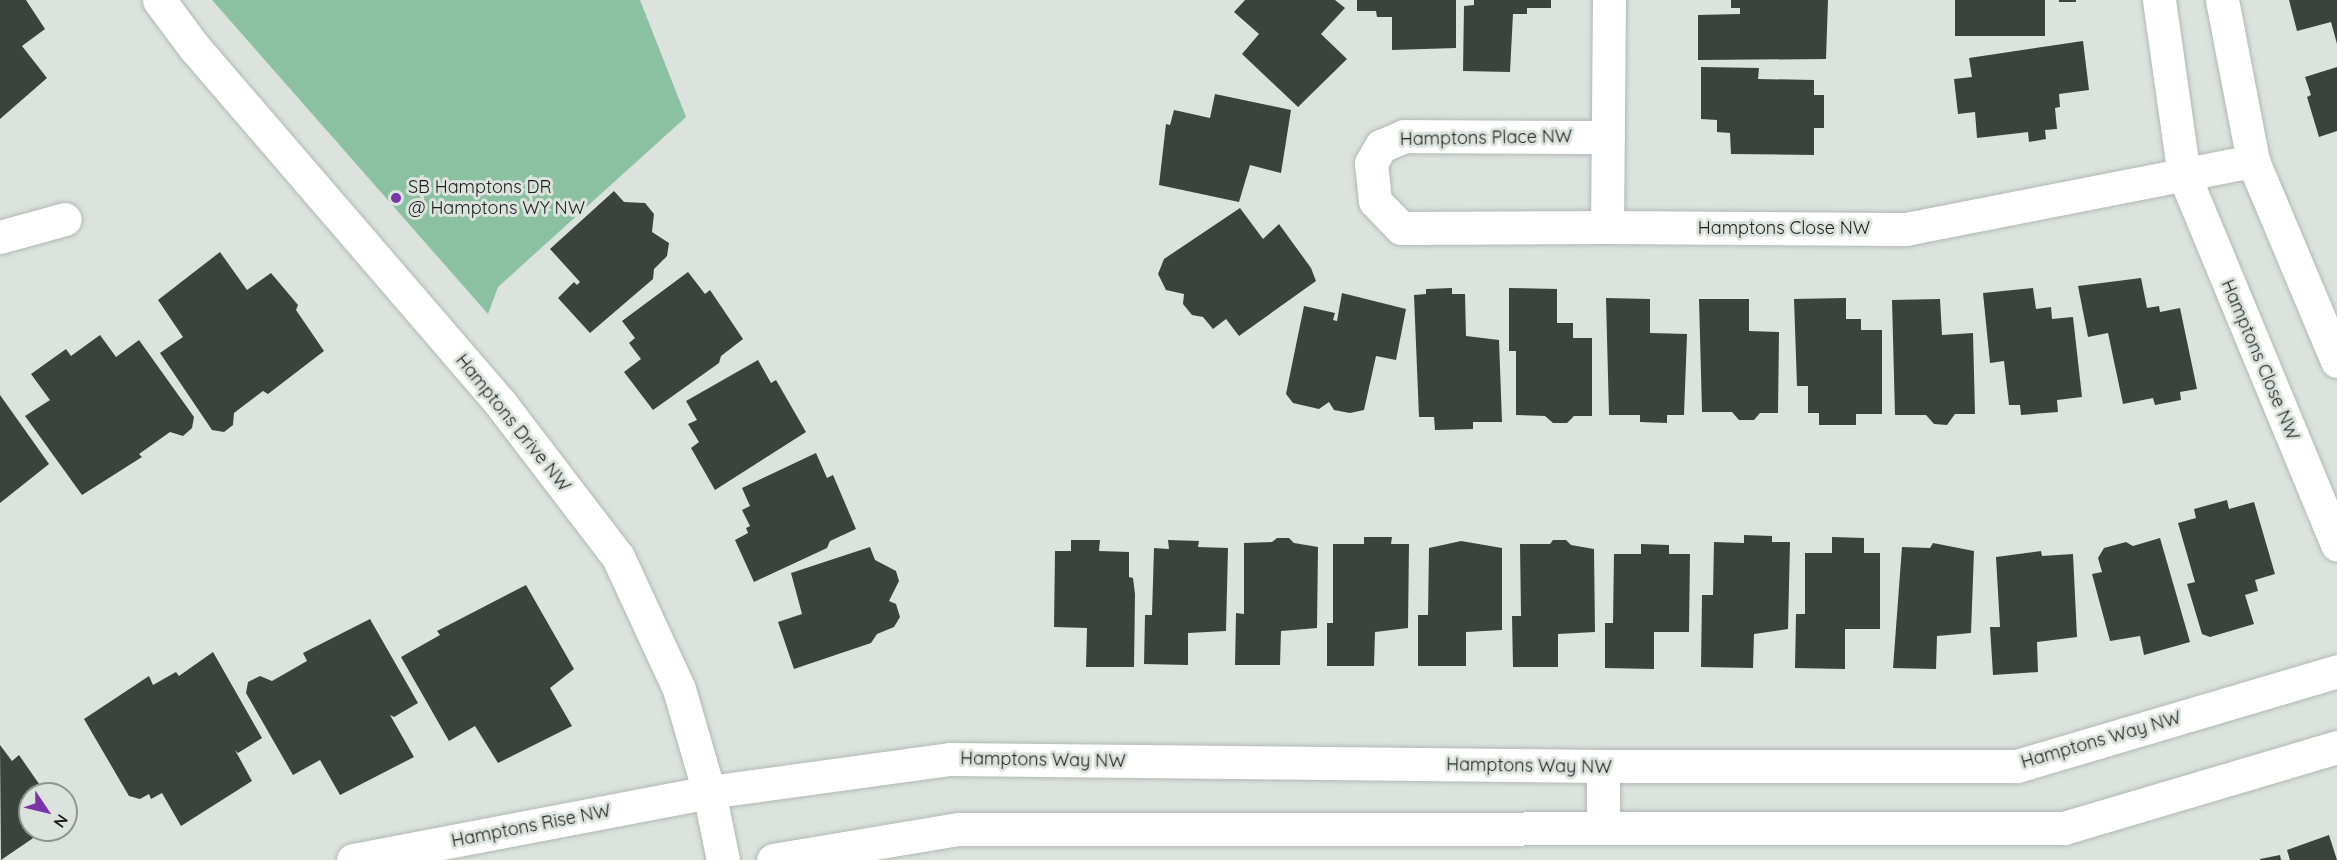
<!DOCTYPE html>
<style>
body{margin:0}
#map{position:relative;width:2337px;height:860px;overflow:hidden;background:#dce3de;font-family:Quicksand,sans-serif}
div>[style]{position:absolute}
.green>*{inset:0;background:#8bc0a0}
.building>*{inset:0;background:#3c423e;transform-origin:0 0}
.roads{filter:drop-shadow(0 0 2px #b1b8b3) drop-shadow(0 0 2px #b1b8b3)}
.minor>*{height:33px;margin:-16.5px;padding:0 16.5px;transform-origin:16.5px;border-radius:16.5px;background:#fff}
.dots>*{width:16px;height:16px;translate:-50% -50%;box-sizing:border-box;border:3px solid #dce3de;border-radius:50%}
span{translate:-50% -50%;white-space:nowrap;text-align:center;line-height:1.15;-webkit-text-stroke:6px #dce3de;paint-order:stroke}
.street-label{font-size:18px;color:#1b1e1c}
.poi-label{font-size:18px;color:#1b1e1c}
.left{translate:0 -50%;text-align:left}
.north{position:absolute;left:18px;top:782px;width:60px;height:60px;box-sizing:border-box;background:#dce3de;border:2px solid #8f9490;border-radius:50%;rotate:125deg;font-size:16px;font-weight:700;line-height:24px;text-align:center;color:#1b1e1c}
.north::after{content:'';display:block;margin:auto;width:21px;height:27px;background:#7834a8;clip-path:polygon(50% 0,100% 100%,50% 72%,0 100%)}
</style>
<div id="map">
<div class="green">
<div style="clip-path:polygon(212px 0,640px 0,686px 117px,498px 287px,488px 314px)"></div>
</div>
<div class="building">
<div style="clip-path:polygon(0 0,26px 0,45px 29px,22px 46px,47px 78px,0 119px)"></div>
<div style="clip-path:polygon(1245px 0,1335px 0,1345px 8px,1321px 34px,1347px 59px,1298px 107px,1242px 54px,1259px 34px,1234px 12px)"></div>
<div style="clip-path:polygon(1357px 0,1456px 0,1456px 48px,1392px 50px,1392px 17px,1377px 17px,1376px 11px,1357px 11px)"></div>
<div style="clip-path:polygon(1474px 0,1551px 0,1551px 8px,1527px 8px,1527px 14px,1513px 14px,1510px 72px,1463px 71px,1464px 6px,1474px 5px)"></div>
<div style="clip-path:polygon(1731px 0,1828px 0,1826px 59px,1698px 60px,1698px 15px,1740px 14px,1740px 8px,1731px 8px)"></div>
<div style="left:1955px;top:0;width:90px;height:36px"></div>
<div style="left:2059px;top:0;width:17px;height:2px"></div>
<div style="clip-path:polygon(2289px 0,2337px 0,2337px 44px,2331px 22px,2297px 31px)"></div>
<div style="clip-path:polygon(2083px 41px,2089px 90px,2059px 94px,2060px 107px,2055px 108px,2057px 129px,2045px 130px,2046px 139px,2029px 142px,2028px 132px,1977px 138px,1975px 112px,1958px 114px,1954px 79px,1972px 77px,1969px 58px)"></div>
<div style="clip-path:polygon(1701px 67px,1759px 68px,1758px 79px,1814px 80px,1814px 95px,1824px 95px,1824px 128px,1814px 128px,1814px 155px,1731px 154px,1730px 133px,1717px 132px,1717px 120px,1701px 119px)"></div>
<div style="clip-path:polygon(2337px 67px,2337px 131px,2319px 137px,2307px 97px,2311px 95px,2305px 77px)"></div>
<div style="clip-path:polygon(1215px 94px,1291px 110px,1281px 173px,1250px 165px,1239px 202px,1159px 185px,1166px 124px,1170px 125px,1174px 110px,1210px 118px)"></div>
<div style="clip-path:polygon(614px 191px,624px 202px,645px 203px,654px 214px,652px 232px,669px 243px,667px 256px,654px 269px,653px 279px,590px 333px,558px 298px,574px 282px,577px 285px,580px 282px,550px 249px)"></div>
<div style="clip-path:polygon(1240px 208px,1263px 239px,1279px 224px,1311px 268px,1316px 281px,1239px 336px,1226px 319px,1213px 329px,1203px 317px,1192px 315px,1183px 304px,1184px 294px,1166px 290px,1158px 274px,1164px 259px)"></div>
<div style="clip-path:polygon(220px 252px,247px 290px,271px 273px,298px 305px,296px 310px,324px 351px,268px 394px,263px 391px,234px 413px,233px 425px,224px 432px,212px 430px,160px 353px,183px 337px,158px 300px)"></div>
<div style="clip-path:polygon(688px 272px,705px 294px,710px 290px,743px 339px,721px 356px,719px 363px,653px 410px,624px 372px,641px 359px,629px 343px,635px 338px,622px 321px)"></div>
<div style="clip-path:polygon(2141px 278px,2147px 308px,2159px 306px,2160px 312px,2180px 308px,2197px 389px,2180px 392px,2181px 400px,2155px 405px,2153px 398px,2123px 404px,2108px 333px,2088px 337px,2078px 286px)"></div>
<div style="clip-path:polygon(1452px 288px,1452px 294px,1465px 294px,1466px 336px,1499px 340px,1502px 422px,1473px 422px,1473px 429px,1435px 430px,1434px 417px,1419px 417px,1414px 295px,1426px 294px,1426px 289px)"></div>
<div style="clip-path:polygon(1509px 288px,1557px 289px,1557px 323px,1573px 323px,1573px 338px,1592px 338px,1592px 416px,1574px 416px,1567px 423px,1553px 423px,1545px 416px,1516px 415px,1516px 351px,1509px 351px)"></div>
<div style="clip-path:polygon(2033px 288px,2036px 309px,2051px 307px,2052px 319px,2073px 317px,2082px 397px,2057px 400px,2058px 412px,2021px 415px,2020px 405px,2009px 405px,2004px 361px,1990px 363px,1983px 293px)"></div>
<div style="clip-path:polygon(1342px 293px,1406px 309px,1396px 360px,1376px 356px,1364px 410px,1350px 413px,1334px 410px,1329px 402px,1319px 409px,1293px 403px,1286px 394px,1304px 306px,1335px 313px,1333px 320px,1337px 321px)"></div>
<div style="clip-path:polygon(1606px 298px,1650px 299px,1650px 333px,1687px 334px,1684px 415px,1667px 415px,1667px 423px,1640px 422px,1640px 415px,1609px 415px)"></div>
<div style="clip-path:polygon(1846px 298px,1846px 319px,1861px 319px,1861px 330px,1882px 330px,1882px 414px,1856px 414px,1856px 425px,1819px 425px,1819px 413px,1808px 413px,1808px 386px,1797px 386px,1794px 299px)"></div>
<div style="clip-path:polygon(1699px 299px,1749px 299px,1749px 331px,1779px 332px,1778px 413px,1760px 413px,1754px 420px,1739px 420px,1732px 412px,1702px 412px)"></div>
<div style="clip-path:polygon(1940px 299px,1942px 335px,1973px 333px,1975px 414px,1955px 414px,1947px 425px,1934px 424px,1926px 415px,1895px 415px,1892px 300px)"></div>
<div style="clip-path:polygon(100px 335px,116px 357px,139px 340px,194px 417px,192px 428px,183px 436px,170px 432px,139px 454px,142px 457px,82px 495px,25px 416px,50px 400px,31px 374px,66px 349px,71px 356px)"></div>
<div style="clip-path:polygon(758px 360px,771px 383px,776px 380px,806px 432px,715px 490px,691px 448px,699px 442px,688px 424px,697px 420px,686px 401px)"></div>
<div style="clip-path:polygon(0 395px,49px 464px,0 503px)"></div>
<div style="clip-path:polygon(816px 453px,827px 478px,833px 475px,856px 529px,830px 541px,827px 548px,754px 582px,735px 540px,748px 533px,746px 528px,750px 526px,742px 510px,750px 506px,742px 488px)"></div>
<div style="clip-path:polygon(2227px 500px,2229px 509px,2254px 502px,2275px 574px,2255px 580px,2258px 591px,2245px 595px,2254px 624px,2210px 637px,2202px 634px,2187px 584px,2195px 582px,2178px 523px,2196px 518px,2194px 509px)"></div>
<div style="clip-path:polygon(1744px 535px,1772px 536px,1772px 542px,1790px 542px,1788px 629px,1754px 634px,1753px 668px,1701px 667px,1702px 595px,1713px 595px,1714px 542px,1744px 543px)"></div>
<div style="clip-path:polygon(1364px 537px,1392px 537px,1391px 544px,1409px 544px,1408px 628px,1375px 632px,1374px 666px,1327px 666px,1327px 623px,1333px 623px,1333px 544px,1364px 544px)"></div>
<div style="clip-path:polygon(1832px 537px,1864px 538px,1864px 553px,1880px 553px,1880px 629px,1845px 629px,1845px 669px,1795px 668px,1796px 614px,1805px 614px,1805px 553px,1832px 553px)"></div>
<div style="clip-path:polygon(1277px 538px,1289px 538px,1294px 543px,1318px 547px,1317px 628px,1281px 631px,1280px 665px,1235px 665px,1236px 613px,1244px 614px,1244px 543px,1272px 542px)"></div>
<div style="clip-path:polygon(2160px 538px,2190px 642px,2144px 655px,2140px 636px,2110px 641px,2092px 574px,2102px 572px,2098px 558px,2104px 548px,2126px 542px,2133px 546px)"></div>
<div style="clip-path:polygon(1071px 540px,1100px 540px,1099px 551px,1129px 552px,1129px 577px,1133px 578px,1135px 594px,1134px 667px,1086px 667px,1087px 628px,1054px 627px,1055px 551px,1071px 551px)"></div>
<div style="clip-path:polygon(1168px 540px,1199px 541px,1198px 547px,1228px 548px,1226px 631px,1188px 633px,1188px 665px,1144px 664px,1145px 615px,1152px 615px,1154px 548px,1169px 549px)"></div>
<div style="clip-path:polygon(1553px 540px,1566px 540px,1571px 545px,1594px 549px,1595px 632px,1558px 634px,1558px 667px,1513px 667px,1512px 616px,1521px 616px,1520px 544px,1550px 544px)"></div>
<div style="clip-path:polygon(1461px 541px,1502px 548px,1502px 630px,1466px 632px,1466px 666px,1418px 666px,1418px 615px,1428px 615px,1429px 548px)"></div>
<div style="clip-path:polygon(1933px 543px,1974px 551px,1971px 633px,1937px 636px,1936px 669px,1893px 668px,1902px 547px,1930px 548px)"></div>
<div style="clip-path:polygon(1641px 544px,1669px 545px,1669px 554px,1690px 554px,1689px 632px,1654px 632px,1654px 669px,1605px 668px,1605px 623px,1613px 623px,1614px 554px,1641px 554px)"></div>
<div style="clip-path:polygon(870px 547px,875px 560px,896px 571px,899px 581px,889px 601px,896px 604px,900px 617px,894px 627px,877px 634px,871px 643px,794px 669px,778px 622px,802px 614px,791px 573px)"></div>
<div style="clip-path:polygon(2041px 551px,2042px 556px,2073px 554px,2077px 637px,2037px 642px,2038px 672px,1993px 675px,1990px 627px,2000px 627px,1996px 557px)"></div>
<div style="clip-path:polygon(526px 585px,574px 669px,550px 688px,572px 726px,498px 763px,475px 726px,449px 741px,401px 657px,440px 635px,437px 631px)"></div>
<div style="clip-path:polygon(370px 619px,418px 703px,394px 717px,390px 715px,414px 757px,340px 795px,320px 760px,293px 775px,246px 693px,248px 682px,260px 676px,272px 681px,307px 661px,303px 653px)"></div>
<div style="clip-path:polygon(213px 652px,262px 738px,238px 753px,235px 750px,252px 781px,181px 826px,162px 793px,151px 799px,149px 794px,140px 799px,129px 796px,84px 719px,149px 676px,153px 685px,176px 672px,179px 676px)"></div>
<div style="clip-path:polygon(0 745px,12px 761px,19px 755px,46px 794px,30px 794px,30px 830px,45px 830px,1px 860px)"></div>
<div style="clip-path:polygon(2329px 835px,2337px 860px,2290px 860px,2287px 850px)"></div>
<div style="clip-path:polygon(2280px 855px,2281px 860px,2260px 860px,2260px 859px)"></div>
</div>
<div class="roads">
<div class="minor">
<div style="left:159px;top:0;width:59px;rotate:53.3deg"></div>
<div style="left:194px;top:47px;width:471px;rotate:49.3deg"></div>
<div style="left:501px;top:404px;width:193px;rotate:52.6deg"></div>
<div style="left:618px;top:557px;width:145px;rotate:65.2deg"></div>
<div style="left:679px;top:689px;width:107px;rotate:73.8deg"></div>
<div style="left:709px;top:792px;width:69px;rotate:78.4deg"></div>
<div style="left:1609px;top:0;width:227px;rotate:90.5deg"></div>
<div style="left:1607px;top:227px;width:299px;rotate:0.4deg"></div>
<div style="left:1906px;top:229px;width:354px;rotate:-11.1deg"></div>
<div style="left:2159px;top:0;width:177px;rotate:81.9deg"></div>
<div style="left:2184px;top:175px;width:400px;rotate:67.5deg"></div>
<div style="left:2222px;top:0;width:164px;rotate:79.1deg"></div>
<div style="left:2253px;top:161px;width:217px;rotate:67.2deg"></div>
<div style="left:1607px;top:227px;width:206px;rotate:179.7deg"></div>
<div style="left:1401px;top:228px;width:37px;rotate:-134deg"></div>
<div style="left:1375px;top:201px;width:38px;rotate:-96deg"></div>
<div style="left:1371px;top:163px;width:20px;rotate:-60deg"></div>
<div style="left:1381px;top:146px;width:25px;rotate:-23deg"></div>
<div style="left:1404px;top:136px;width:204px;rotate:0.3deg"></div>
<div style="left:0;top:237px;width:67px;rotate:-15.5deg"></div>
<div style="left:1603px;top:826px;width:60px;rotate:-90deg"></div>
<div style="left:353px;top:860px;width:362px;rotate:-10.8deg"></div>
<div style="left:709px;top:792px;width:243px;rotate:-7.8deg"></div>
<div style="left:950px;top:759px;width:653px;rotate:0.61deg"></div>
<div style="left:1603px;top:766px;width:414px"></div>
<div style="left:2017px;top:766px;width:334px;rotate:-16.5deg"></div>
<div style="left:773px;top:860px;width:189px;rotate:-9.5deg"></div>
<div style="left:959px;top:829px;width:1105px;rotate:-0.05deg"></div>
<div style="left:2064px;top:828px;width:285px;rotate:-16.5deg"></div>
</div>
</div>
<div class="dots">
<div style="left:396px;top:198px;background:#7834a8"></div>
</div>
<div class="street-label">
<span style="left:1486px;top:138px;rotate:-1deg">Hamptons Place NW</span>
<span style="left:1784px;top:228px">Hamptons Close NW</span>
<span style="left:2260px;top:360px;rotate:67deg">Hamptons Close NW</span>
<span style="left:513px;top:423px;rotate:51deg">Hamptons Drive NW</span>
<span style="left:2101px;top:740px;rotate:-16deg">Hamptons Way NW</span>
<span style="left:1043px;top:760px;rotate:1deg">Hamptons Way NW</span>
<span style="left:1529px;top:766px;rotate:1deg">Hamptons Way NW</span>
<span style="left:531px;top:826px;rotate:-11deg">Hamptons Rise NW</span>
</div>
<div class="poi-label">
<span class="left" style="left:408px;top:198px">SB Hamptons DR<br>@ Hamptons WY NW</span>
</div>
<div class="north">N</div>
</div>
